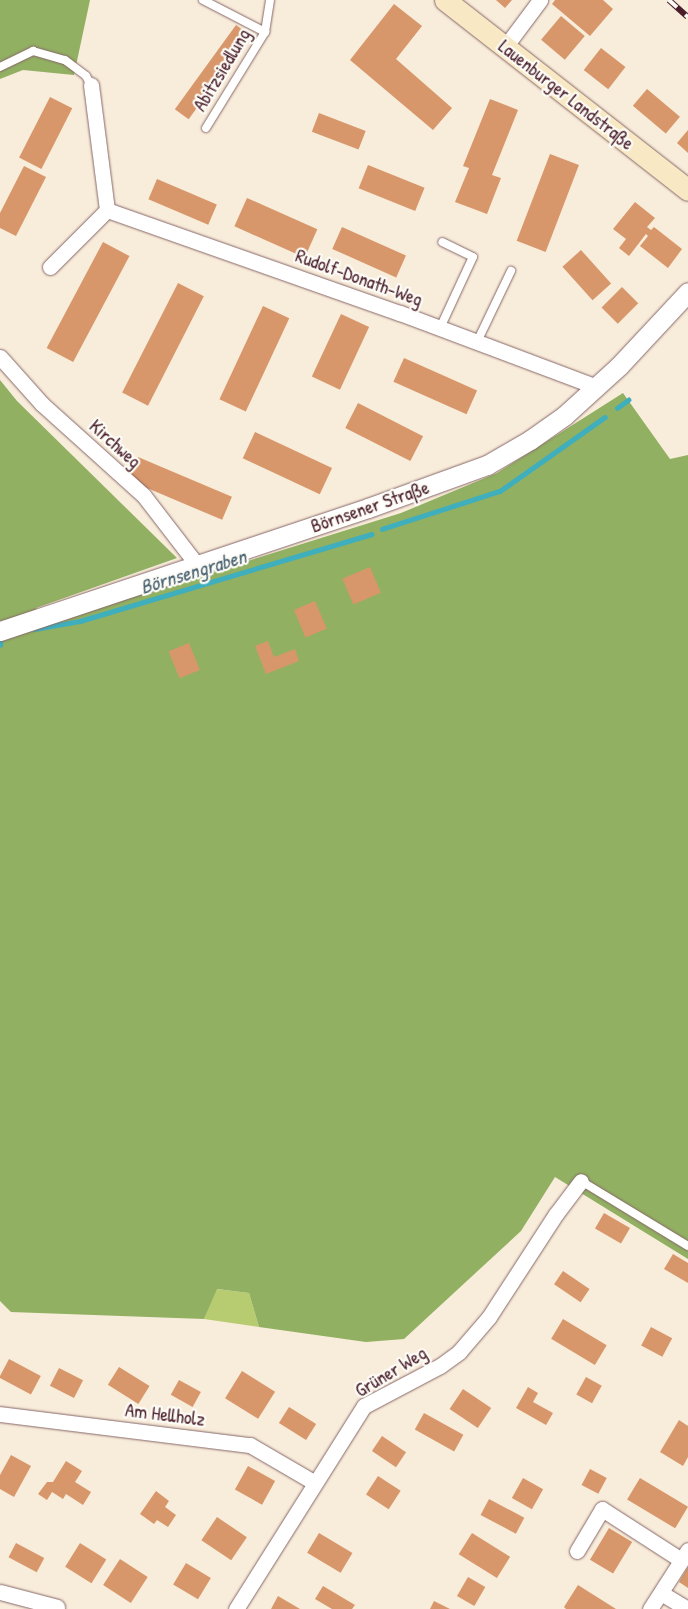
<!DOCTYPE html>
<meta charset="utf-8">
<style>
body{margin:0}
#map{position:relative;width:688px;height:1609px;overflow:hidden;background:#f8ecda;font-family:"Patrick Hand",sans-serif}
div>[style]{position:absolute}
.green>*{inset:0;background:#b7cc70}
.forest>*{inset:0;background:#91b062}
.stream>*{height:4.5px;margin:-2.25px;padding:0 2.25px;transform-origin:2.25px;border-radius:2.25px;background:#3faebd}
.building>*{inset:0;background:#d8976a;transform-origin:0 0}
.roads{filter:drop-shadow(0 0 1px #876768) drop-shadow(0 0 1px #876768)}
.service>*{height:8px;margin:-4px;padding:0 4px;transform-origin:4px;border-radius:4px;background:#fff}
.minor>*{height:15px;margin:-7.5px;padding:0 7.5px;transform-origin:7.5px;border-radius:7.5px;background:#fff}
.tertiary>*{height:19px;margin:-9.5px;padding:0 9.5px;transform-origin:9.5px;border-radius:9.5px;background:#fff}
.secondary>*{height:21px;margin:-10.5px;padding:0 10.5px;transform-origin:10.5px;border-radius:10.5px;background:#f8e8c3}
.rail>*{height:5.5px;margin-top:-2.75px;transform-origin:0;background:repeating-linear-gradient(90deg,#fdfcf7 0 11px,#4a1f2b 0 22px);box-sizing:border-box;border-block:1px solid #4a1f2b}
span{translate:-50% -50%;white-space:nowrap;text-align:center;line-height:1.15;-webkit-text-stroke:4.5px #fdfcf7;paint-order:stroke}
.street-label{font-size:19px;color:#4a1f2b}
.water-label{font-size:20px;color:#455f6d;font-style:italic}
</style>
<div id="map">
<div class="green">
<div style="clip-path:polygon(216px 1289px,249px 1293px,259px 1327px,204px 1319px)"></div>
</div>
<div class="forest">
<div style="clip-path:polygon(0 0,90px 0,74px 75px,23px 70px,0 79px)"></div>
<div style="clip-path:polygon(0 380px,17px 401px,177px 558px,36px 608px,47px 624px,401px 513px,497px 473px,623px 393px,670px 459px,688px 455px,688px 1259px,555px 1177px,521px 1231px,404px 1339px,366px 1342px,259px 1327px,249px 1293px,217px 1289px,204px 1319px,11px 1312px,0 1301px)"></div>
</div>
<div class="stream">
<div style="left:617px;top:408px;width:14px;rotate:-36deg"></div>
<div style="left:382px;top:529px;width:124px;rotate:-17.9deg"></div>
<div style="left:500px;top:491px;width:128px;rotate:-35.2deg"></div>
<div style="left:35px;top:629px;width:46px;rotate:-10.1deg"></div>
<div style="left:80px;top:621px;width:304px;rotate:-16.6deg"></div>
<div style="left:0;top:645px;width:6px;rotate:-81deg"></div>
</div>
<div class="building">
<div style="clip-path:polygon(496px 0,512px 0,505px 8px)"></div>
<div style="clip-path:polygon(555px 0,603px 0,613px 9px,590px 36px,552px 4px)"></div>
<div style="clip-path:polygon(394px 4px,422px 26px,396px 59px,452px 108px,433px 130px,350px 60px)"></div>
<div style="left:561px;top:16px;width:31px;height:31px;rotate:40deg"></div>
<div style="left:236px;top:25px;width:17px;height:104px;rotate:36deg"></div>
<div style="left:601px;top:48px;width:31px;height:28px;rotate:38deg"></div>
<div style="left:647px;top:89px;width:43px;height:22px;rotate:40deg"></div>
<div style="left:50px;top:97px;width:25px;height:68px;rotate:27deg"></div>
<div style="clip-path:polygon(490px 99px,518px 110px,492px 175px,501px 178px,487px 214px,455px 202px,469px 168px,463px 166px)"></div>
<div style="left:319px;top:113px;width:50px;height:20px;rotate:21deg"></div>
<div style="clip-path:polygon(688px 130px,688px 153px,677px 143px)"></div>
<div style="left:550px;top:154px;width:31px;height:93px;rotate:21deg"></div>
<div style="left:368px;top:165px;width:61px;height:25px;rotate:22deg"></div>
<div style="clip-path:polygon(24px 166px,46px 177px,16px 236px,0 228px,0 213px)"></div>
<div style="left:157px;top:179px;width:65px;height:22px;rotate:23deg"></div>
<div style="left:247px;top:198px;width:77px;height:31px;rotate:24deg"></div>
<div style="clip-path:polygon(635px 202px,655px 218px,647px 227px,651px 230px,654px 227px,682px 249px,668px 268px,640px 246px,648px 236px,646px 234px,629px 256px,619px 248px,626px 239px,613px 229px)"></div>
<div style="left:342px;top:227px;width:70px;height:24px;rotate:24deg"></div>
<div style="left:103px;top:242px;width:30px;height:120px;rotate:28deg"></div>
<div style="left:581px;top:250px;width:45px;height:25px;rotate:48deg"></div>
<div style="left:178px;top:283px;width:29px;height:123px;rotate:27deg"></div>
<div style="left:622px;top:287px;width:23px;height:29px;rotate:45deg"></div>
<div style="left:263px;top:306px;width:29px;height:103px;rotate:25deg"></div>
<div style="left:341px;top:314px;width:31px;height:69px;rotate:25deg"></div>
<div style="left:404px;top:358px;width:80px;height:26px;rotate:24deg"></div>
<div style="left:358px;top:403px;width:73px;height:28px;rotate:27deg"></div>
<div style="left:255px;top:432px;width:85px;height:29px;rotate:25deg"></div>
<div style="left:138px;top:457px;width:102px;height:25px;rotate:23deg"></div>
<div style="left:370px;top:567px;width:28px;height:30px;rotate:67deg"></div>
<div style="left:315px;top:601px;width:30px;height:23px;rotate:67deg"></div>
<div style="clip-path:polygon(268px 641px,274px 657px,295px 649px,299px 661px,266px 674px,255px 646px)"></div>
<div style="left:189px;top:643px;width:29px;height:22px;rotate:68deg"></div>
<div style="left:604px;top:1213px;width:30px;height:18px;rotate:30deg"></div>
<div style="clip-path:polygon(673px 1254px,688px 1263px,688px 1283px,664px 1269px)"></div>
<div style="left:563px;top:1271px;width:32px;height:16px;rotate:34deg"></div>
<div style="left:563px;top:1319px;width:51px;height:23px;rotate:31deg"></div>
<div style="left:651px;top:1327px;width:24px;height:21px;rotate:28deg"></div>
<div style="left:9px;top:1359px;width:36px;height:21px;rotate:28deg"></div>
<div style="left:119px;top:1367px;width:36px;height:21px;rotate:32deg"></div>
<div style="left:59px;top:1368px;width:27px;height:20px;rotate:27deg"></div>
<div style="left:242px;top:1371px;width:39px;height:32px;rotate:32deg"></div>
<div style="left:586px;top:1377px;width:18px;height:20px;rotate:29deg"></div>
<div style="left:179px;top:1380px;width:25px;height:17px;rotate:29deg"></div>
<div style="clip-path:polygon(528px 1387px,538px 1393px,533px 1402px,553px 1413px,546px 1425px,516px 1408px)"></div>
<div style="left:463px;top:1389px;width:34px;height:24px;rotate:34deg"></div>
<div style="left:289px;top:1407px;width:32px;height:19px;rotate:32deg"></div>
<div style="left:424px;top:1413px;width:45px;height:19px;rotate:29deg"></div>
<div style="clip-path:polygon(679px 1420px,688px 1426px,688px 1457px,683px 1466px,660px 1452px)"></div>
<div style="left:382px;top:1436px;width:29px;height:18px;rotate:34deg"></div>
<div style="clip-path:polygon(11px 1455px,31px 1466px,14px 1497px,0 1489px,0 1475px)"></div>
<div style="clip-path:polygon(66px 1461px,82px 1471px,75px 1482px,91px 1492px,83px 1505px,66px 1494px,63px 1499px,52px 1492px,47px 1500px,38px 1494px,47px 1482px,53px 1482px)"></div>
<div style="left:248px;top:1466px;width:31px;height:27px;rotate:29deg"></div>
<div style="left:590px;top:1469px;width:19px;height:18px;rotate:28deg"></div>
<div style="left:378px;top:1476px;width:27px;height:22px;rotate:33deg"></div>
<div style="left:523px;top:1478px;width:23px;height:23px;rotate:29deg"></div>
<div style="left:640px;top:1478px;width:56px;height:25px;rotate:31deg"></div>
<div style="clip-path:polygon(156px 1491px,169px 1501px,165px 1507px,176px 1515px,168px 1527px,157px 1520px,154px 1524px,140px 1514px)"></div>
<div style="left:489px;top:1499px;width:40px;height:18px;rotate:28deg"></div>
<div style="left:217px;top:1517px;width:36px;height:28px;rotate:34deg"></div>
<div style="left:609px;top:1528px;width:27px;height:37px;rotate:31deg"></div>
<div style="left:319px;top:1533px;width:39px;height:23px;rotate:31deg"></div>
<div style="left:472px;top:1533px;width:45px;height:25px;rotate:32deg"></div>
<div style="left:16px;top:1543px;width:32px;height:16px;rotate:28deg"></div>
<div style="left:80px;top:1543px;width:31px;height:28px;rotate:32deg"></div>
<div style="left:120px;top:1559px;width:33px;height:31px;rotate:33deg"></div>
<div style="left:186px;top:1563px;width:29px;height:25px;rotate:31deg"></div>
<div style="clip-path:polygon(688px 1567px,688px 1588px,679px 1582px)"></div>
<div style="left:468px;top:1577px;width:20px;height:22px;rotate:30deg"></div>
<div style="clip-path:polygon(578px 1585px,589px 1592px,616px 1609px,566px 1609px,564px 1607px)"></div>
<div style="clip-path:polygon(323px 1586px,355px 1605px,352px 1609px,332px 1609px,315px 1599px)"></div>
<div style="clip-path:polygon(278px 1596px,300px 1609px,271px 1609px)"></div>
<div style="clip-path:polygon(434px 1601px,450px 1609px,430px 1609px)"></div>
</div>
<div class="roads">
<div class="service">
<div style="left:203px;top:0;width:70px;rotate:27.3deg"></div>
<div style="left:0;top:67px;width:37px;rotate:-26deg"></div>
<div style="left:33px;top:51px;width:33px;rotate:16deg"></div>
<div style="left:65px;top:60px;width:26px;rotate:37deg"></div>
<div style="left:86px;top:76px;width:10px;rotate:61deg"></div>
<div style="left:206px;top:128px;width:113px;rotate:-58.4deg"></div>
<div style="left:265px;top:32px;width:32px;rotate:-81deg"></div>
<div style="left:440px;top:328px;width:78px;rotate:-65.1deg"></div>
<div style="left:473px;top:257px;width:34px;rotate:-154deg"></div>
<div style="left:477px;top:342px;width:79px;rotate:-64.4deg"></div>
<div style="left:581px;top:1181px;width:125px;rotate:31.3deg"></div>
</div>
<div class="minor">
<div style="left:505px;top:47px;width:59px;rotate:-53.3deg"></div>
<div style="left:91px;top:85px;width:126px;rotate:82.7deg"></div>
<div style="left:107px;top:210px;width:311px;rotate:19.4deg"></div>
<div style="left:400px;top:313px;width:210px;rotate:20.6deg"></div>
<div style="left:50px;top:267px;width:81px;rotate:-45deg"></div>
<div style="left:0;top:357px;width:63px;rotate:48.2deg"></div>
<div style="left:42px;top:404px;width:137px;rotate:42deg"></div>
<div style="left:144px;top:496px;width:88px;rotate:52.4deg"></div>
<div style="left:0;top:1414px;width:252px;rotate:7.1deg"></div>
<div style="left:250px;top:1445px;width:75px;rotate:30.3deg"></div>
<div style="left:577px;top:1551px;width:49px;rotate:-59.2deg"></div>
<div style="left:602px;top:1509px;width:94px;rotate:32.8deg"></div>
<div style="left:0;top:1592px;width:59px;rotate:14.7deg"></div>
<div style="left:661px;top:1593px;width:31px;rotate:31deg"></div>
<div style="left:236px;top:1609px;width:240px;rotate:-57.8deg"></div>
<div style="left:364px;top:1406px;width:86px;rotate:-27.8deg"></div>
<div style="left:440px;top:1366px;width:24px;rotate:-36deg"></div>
<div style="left:459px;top:1352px;width:46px;rotate:-49.4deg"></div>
<div style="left:489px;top:1317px;width:123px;rotate:-57deg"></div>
<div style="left:556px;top:1214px;width:41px;rotate:-52.9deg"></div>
<div style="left:650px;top:1609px;width:70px;rotate:-57.2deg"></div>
</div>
<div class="tertiary">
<div style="left:0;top:631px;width:388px;rotate:-18.5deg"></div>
<div style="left:368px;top:508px;width:127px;rotate:-19.9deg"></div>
<div style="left:487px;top:465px;width:50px;rotate:-30.2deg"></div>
<div style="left:530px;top:440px;width:42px;rotate:-35.2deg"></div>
<div style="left:564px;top:416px;width:74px;rotate:-42.3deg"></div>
<div style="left:619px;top:366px;width:101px;rotate:-47deg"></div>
</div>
<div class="secondary">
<div style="left:445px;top:0;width:308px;rotate:38deg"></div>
</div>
</div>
<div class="rail">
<div style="left:669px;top:0;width:25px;rotate:42deg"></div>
</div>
<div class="street-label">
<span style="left:222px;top:70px;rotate:-59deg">Abitzsiedlung</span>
<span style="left:566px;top:95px;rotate:38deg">Lauenburger Landstraße</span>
<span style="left:359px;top:278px;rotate:20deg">Rudolf-Donath-Weg</span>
<span style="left:115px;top:444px;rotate:42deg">Kirchweg</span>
<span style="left:370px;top:507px;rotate:-19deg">Börnsener Straße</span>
<span style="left:391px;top:1372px;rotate:-31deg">Grüner Weg</span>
<span style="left:165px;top:1415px;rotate:7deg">Am Hellholz</span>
</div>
<div class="water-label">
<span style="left:193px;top:571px;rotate:-17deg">Börnsengraben</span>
</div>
</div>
